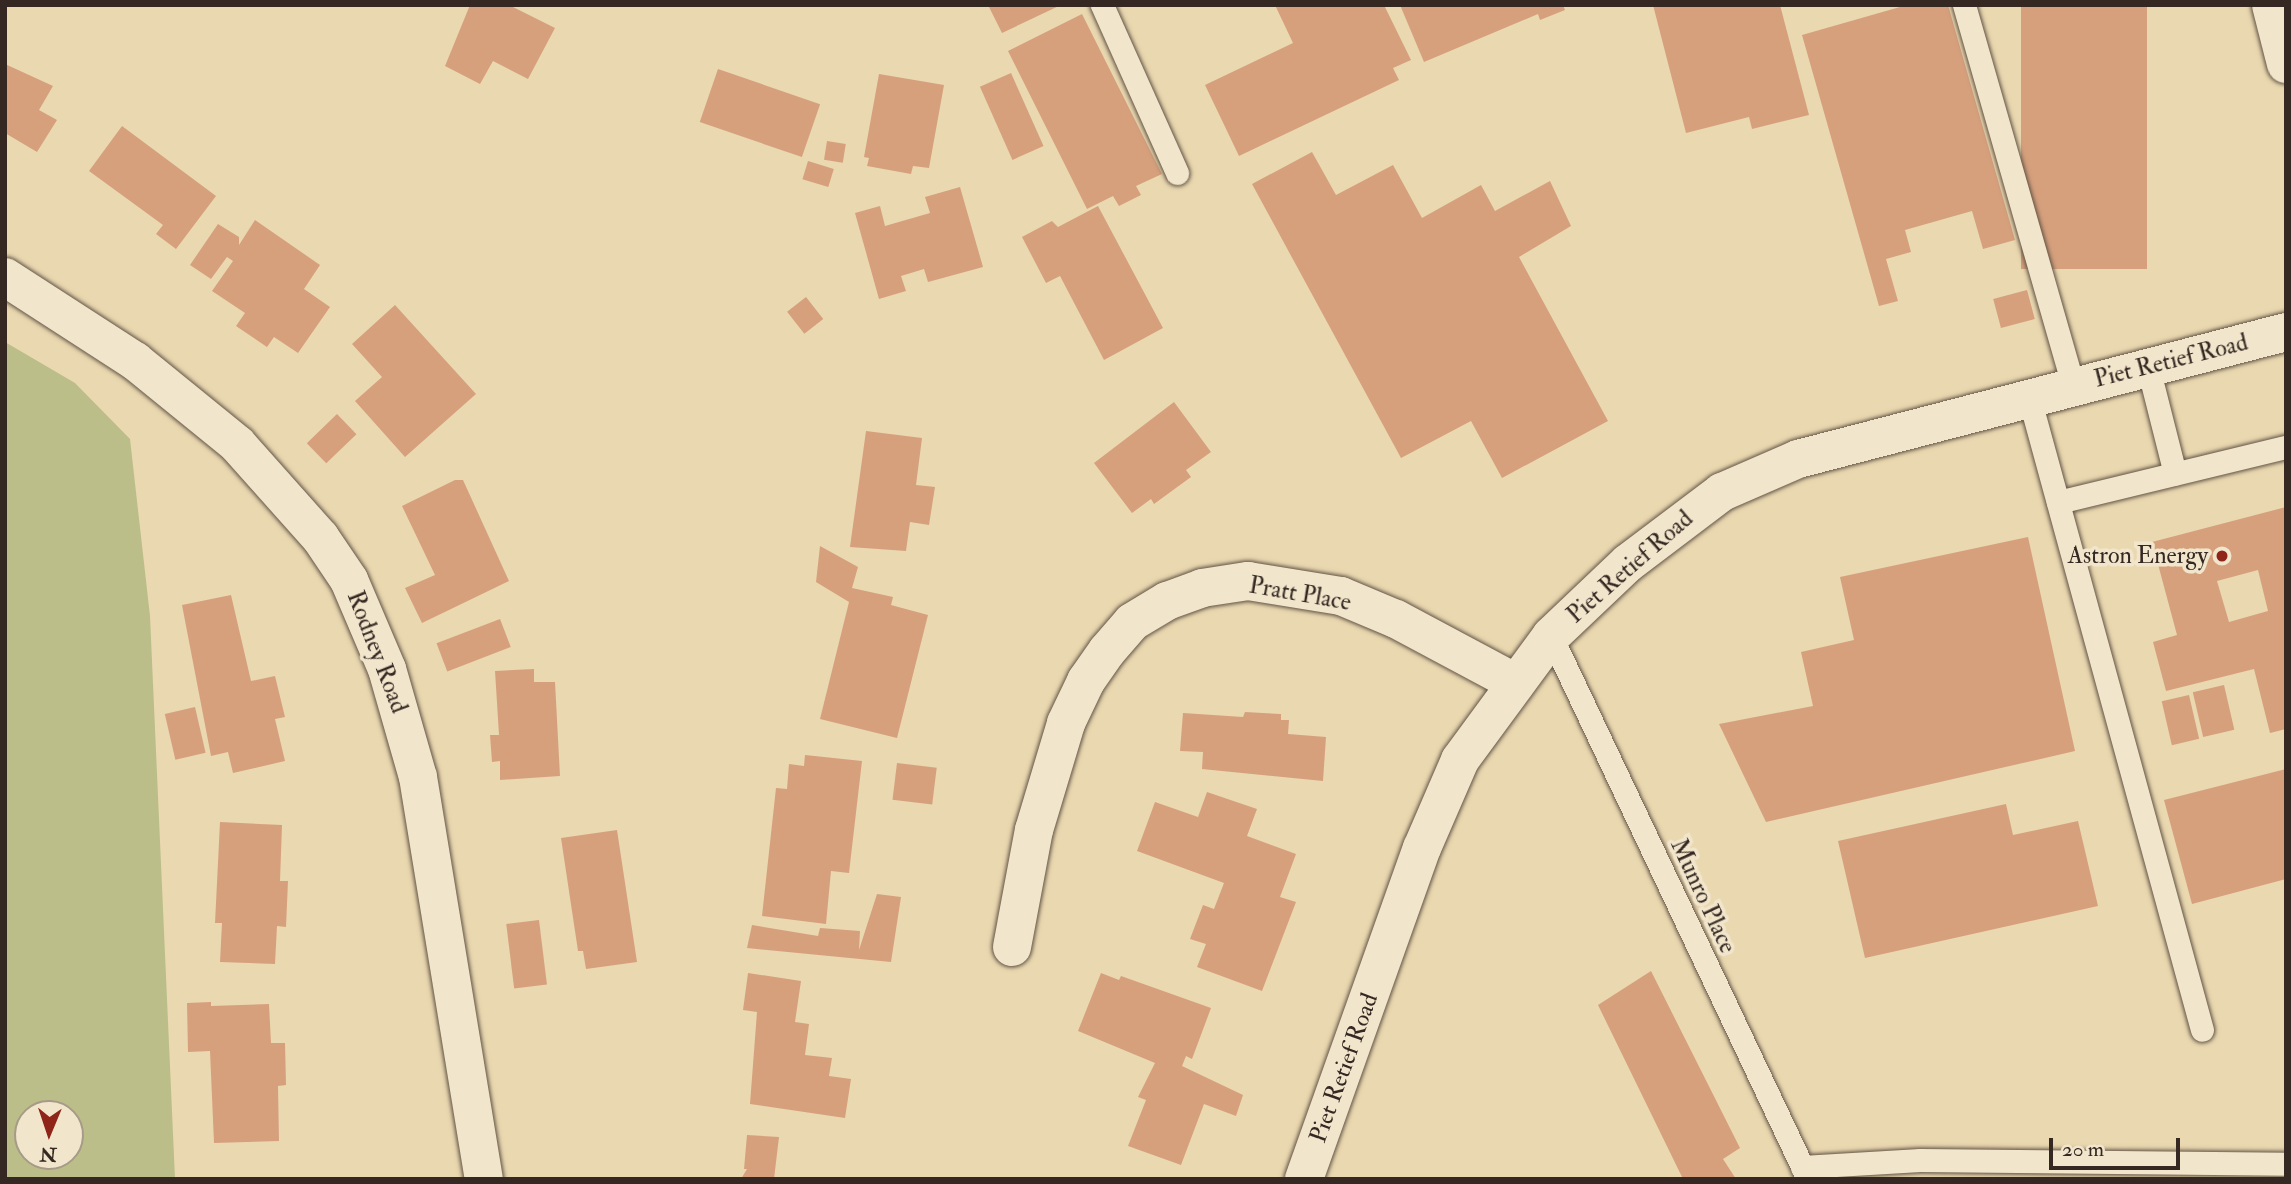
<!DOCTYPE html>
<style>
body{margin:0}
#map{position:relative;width:2291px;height:1184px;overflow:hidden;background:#ead8b0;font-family:"IM FELL Double Pica",serif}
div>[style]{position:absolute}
.green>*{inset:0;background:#bbbe88}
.building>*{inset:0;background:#d6a07d;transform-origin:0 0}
.roads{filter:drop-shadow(0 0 2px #625446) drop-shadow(0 0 2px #625446)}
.service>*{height:23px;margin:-11.5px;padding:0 11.5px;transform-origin:11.5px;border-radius:11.5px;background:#f1e6cc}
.minor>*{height:38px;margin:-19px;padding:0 19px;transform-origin:19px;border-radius:19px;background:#f1e6cc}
.dots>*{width:19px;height:19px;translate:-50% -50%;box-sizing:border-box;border:4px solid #f1e6cc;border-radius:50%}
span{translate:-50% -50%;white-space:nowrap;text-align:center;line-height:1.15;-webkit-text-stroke:7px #f1e6cc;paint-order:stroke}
.street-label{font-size:24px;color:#352822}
.poi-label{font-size:24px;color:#352822}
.right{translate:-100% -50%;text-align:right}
.frame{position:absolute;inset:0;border:7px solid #352822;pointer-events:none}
.north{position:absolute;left:14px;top:1100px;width:70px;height:70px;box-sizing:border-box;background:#f1e6cc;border:2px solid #a69a88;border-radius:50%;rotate:182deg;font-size:19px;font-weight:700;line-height:28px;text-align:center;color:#352822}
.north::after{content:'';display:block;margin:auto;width:24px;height:32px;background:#8f2418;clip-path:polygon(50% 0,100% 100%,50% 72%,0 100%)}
.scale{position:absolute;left:2049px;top:1138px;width:131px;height:32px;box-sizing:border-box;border:4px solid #352822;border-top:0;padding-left:9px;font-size:21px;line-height:24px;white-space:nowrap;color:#352822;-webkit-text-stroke:5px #f1e6cc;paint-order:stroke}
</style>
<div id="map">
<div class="green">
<div style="clip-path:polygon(evenodd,5px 342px,75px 383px,130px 439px,150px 616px,175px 1179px,5px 1179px,5px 342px,28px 1114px,70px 1114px,70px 1156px,28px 1156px,28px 1114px)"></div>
</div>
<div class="building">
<div style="clip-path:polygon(470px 5px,509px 5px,555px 28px,528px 79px,493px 61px,480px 84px,445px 66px)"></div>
<div style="clip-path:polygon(988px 5px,1061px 5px,1002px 33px)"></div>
<div style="clip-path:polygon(1275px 5px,1384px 5px,1411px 60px,1393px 68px,1399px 80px,1239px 156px,1205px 85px,1293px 43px)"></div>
<div style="clip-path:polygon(1400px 5px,1563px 5px,1565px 10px,1540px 20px,1538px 14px,1424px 62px)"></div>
<div style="clip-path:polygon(1653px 5px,1780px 5px,1809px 115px,1752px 129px,1749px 117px,1686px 133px)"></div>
<div style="clip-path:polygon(1907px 5px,1948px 5px,2015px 240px,1983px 249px,1972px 211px,1905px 230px,1911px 252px,1886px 259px,1898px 301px,1879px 306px,1802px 35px)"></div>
<div style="left:2021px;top:5px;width:126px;height:264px"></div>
<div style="clip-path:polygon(1082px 14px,1162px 174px,1136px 186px,1141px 195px,1119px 206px,1113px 196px,1087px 209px,1008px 51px)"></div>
<div style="clip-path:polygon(5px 64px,53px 86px,39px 110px,57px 120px,37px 152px,5px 133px)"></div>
<div style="left:718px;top:69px;width:108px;height:56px;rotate:19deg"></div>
<div style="left:1011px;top:73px;width:80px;height:34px;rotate:66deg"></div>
<div style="clip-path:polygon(879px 74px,944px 85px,929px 168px,913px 166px,911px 174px,867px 166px,869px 158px,864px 157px)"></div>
<div style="clip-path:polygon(122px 126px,216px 196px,176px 249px,156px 234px,163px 225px,89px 171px)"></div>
<div style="left:827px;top:141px;width:19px;height:19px;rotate:9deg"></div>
<div style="clip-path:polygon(1312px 152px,1336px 195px,1393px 165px,1422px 218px,1481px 185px,1495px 211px,1550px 181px,1571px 226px,1519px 257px,1608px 421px,1502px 478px,1471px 421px,1401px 458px,1252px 184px)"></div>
<div style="left:808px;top:161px;width:27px;height:19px;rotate:17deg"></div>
<div style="clip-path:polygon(960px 187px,983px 267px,928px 282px,924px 269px,901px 276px,906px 291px,879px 299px,855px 213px,880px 206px,885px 226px,930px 213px,925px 197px)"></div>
<div style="clip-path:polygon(1098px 206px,1163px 328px,1104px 360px,1060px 276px,1046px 283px,1022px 237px,1052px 221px,1058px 227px)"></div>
<div style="clip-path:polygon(255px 220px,320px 265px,304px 289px,330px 307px,298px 353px,274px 337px,267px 347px,236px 326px,245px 313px,212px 291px,233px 261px,227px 257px,211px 279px,190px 265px,218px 224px,239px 237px,239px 245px)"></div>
<div style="left:2027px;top:290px;width:30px;height:35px;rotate:75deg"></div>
<div style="left:806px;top:297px;width:28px;height:24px;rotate:52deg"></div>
<div style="clip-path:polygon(395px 305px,476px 394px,405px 457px,355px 401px,382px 377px,352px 344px)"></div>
<div style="clip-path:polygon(1174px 402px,1211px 452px,1186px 470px,1191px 477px,1154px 504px,1151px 499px,1132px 513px,1094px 463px)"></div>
<div style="left:337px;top:414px;width:28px;height:42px;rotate:46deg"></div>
<div style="clip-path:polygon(866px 431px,922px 438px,916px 485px,935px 487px,929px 525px,910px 522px,906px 551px,850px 547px)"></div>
<div style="clip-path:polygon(455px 480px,463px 480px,509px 581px,422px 623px,405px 588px,435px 575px,402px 506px)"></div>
<div style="clip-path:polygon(evenodd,2286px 507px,2286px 729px,2270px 733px,2254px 669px,2166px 691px,2153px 642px,2177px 635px,2152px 542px,2286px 507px,2258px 570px,2268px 611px,2229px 622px,2217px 581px,2258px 570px)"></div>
<div style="clip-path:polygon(2028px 537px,2075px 751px,1766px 822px,1719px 724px,1813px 706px,1801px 652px,1854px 640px,1840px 577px)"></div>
<div style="clip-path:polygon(820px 546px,858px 567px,852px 588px,893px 597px,891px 605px,928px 615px,897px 738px,820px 719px,849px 602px,816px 582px)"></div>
<div style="clip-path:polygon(231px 595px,251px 681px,275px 676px,285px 717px,275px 719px,285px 761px,233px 773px,228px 752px,211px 756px,182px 605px)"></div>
<div style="left:500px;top:619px;width:30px;height:68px;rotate:69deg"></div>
<div style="clip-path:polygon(534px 669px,534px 682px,555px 682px,560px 776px,500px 780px,500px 761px,492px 762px,490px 735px,499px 735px,495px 671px)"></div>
<div style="left:2224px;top:685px;width:46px;height:32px;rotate:77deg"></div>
<div style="left:2189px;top:695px;width:45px;height:28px;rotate:77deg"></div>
<div style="left:195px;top:707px;width:47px;height:31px;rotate:77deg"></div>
<div style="clip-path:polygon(1245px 712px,1281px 714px,1281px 720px,1289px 720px,1288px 734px,1326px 737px,1323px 781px,1202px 769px,1203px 752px,1180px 751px,1183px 713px,1243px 717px)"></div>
<div style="clip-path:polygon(805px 755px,862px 761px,849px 873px,831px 871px,826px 924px,762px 916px,776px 788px,787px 789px,789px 764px,804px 766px)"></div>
<div style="left:897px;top:763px;width:40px;height:37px;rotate:7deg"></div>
<div style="clip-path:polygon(2286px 769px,2286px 879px,2192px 904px,2164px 800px)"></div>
<div style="clip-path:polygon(1207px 792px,1257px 809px,1247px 836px,1296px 854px,1280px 897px,1296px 902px,1262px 991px,1197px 967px,1206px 944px,1190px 939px,1203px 905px,1214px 909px,1224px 883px,1137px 851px,1155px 802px,1198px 817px)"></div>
<div style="clip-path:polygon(2006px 804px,2013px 835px,2078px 821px,2098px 906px,1865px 958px,1838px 841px)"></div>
<div style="clip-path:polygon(220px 822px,282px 825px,280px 881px,288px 881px,286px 927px,277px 926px,275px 964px,220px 962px,222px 923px,215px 923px)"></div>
<div style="clip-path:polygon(617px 830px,637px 962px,586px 969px,583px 951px,578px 951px,561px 838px)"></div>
<div style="clip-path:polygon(877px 894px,901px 897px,891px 962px,747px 948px,752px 925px,818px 936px,820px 928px,860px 931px,859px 950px)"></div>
<div style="left:539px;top:920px;width:65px;height:33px;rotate:83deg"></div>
<div style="clip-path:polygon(1651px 971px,1740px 1148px,1723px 1159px,1736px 1179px,1683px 1179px,1598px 1005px)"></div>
<div style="clip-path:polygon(748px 973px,801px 981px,795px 1022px,809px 1024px,805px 1055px,832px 1058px,829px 1076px,851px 1079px,845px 1118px,750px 1104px,757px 1012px,743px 1010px)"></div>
<div style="clip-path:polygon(1101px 973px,1119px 980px,1121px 976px,1211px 1008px,1192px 1059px,1186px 1056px,1182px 1066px,1243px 1095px,1236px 1116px,1204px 1104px,1181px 1165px,1128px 1146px,1146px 1100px,1138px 1097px,1155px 1063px,1078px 1031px)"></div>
<div style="clip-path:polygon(211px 1002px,211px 1006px,269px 1004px,271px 1043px,285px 1043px,286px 1085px,278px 1086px,279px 1141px,214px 1143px,210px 1051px,188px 1052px,187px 1003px)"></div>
<div style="clip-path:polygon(747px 1135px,779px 1137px,774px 1179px,741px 1179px,747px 1169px,744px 1169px)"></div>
</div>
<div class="roads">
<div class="service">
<div style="left:1102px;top:5px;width:184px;rotate:65.9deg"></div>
<div style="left:1964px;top:5px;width:396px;rotate:74deg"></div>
<div style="left:2148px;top:367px;width:110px;rotate:75.8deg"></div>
<div style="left:2029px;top:397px;width:656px;rotate:74.71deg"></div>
<div style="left:2058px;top:502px;width:235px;rotate:-13.6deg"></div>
<div style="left:1551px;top:636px;width:601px;rotate:64.67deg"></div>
<div style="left:1802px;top:1167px;width:118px;rotate:-3.4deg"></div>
<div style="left:1920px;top:1160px;width:366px;rotate:0.6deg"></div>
</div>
<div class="minor">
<div style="left:2271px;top:5px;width:61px;rotate:75.7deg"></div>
<div style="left:5px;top:277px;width:155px;rotate:32.9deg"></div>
<div style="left:135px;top:361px;width:132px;rotate:39.1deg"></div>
<div style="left:237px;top:444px;width:125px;rotate:48.3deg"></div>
<div style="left:320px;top:537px;width:52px;rotate:56deg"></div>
<div style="left:349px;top:580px;width:97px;rotate:66.9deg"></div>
<div style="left:387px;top:669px;width:112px;rotate:74deg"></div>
<div style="left:418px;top:777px;width:407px;rotate:80.7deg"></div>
<div style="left:1012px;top:947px;width:119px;rotate:-79.4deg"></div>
<div style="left:1034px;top:830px;width:112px;rotate:-73.3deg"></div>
<div style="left:1066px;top:723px;width:47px;rotate:-64.5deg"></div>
<div style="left:1086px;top:681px;width:37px;rotate:-55deg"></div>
<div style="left:1107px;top:651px;width:38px;rotate:-49deg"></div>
<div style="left:1132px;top:622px;width:41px;rotate:-31deg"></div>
<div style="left:1167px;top:601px;width:37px;rotate:-20deg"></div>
<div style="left:1202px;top:588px;width:47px;rotate:-8.7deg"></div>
<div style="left:1248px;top:581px;width:94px;rotate:9.2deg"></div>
<div style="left:1341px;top:596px;width:60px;rotate:22.7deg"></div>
<div style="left:1396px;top:619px;width:136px;rotate:28.1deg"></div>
<div style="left:1304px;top:1179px;width:351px;rotate:-70.4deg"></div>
<div style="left:1422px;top:848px;width:96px;rotate:-66.6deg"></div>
<div style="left:1460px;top:760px;width:154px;rotate:-53.7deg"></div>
<div style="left:1551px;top:636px;width:106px;rotate:-43.5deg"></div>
<div style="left:1628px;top:563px;width:118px;rotate:-37.1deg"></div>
<div style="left:1722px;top:492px;width:83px;rotate:-23.5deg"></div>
<div style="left:1798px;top:459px;width:504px;rotate:-14.59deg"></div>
</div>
</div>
<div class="dots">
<div style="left:2222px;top:556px;background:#8f2418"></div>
</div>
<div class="street-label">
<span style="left:2171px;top:361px;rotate:-14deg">Piet Retief Road</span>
<span style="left:1630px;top:567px;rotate:-41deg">Piet Retief Road</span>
<span style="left:1300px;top:594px;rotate:10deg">Pratt Place</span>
<span style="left:377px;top:652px;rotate:69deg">Rodney Road</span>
<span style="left:1703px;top:896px;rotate:65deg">Munro Place</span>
<span style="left:1344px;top:1068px;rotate:-70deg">Piet Retief Road</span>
</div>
<div class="poi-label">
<span class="right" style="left:2208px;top:556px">Astron Energy</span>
</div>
<div class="frame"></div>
<div class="north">N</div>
<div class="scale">20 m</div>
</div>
